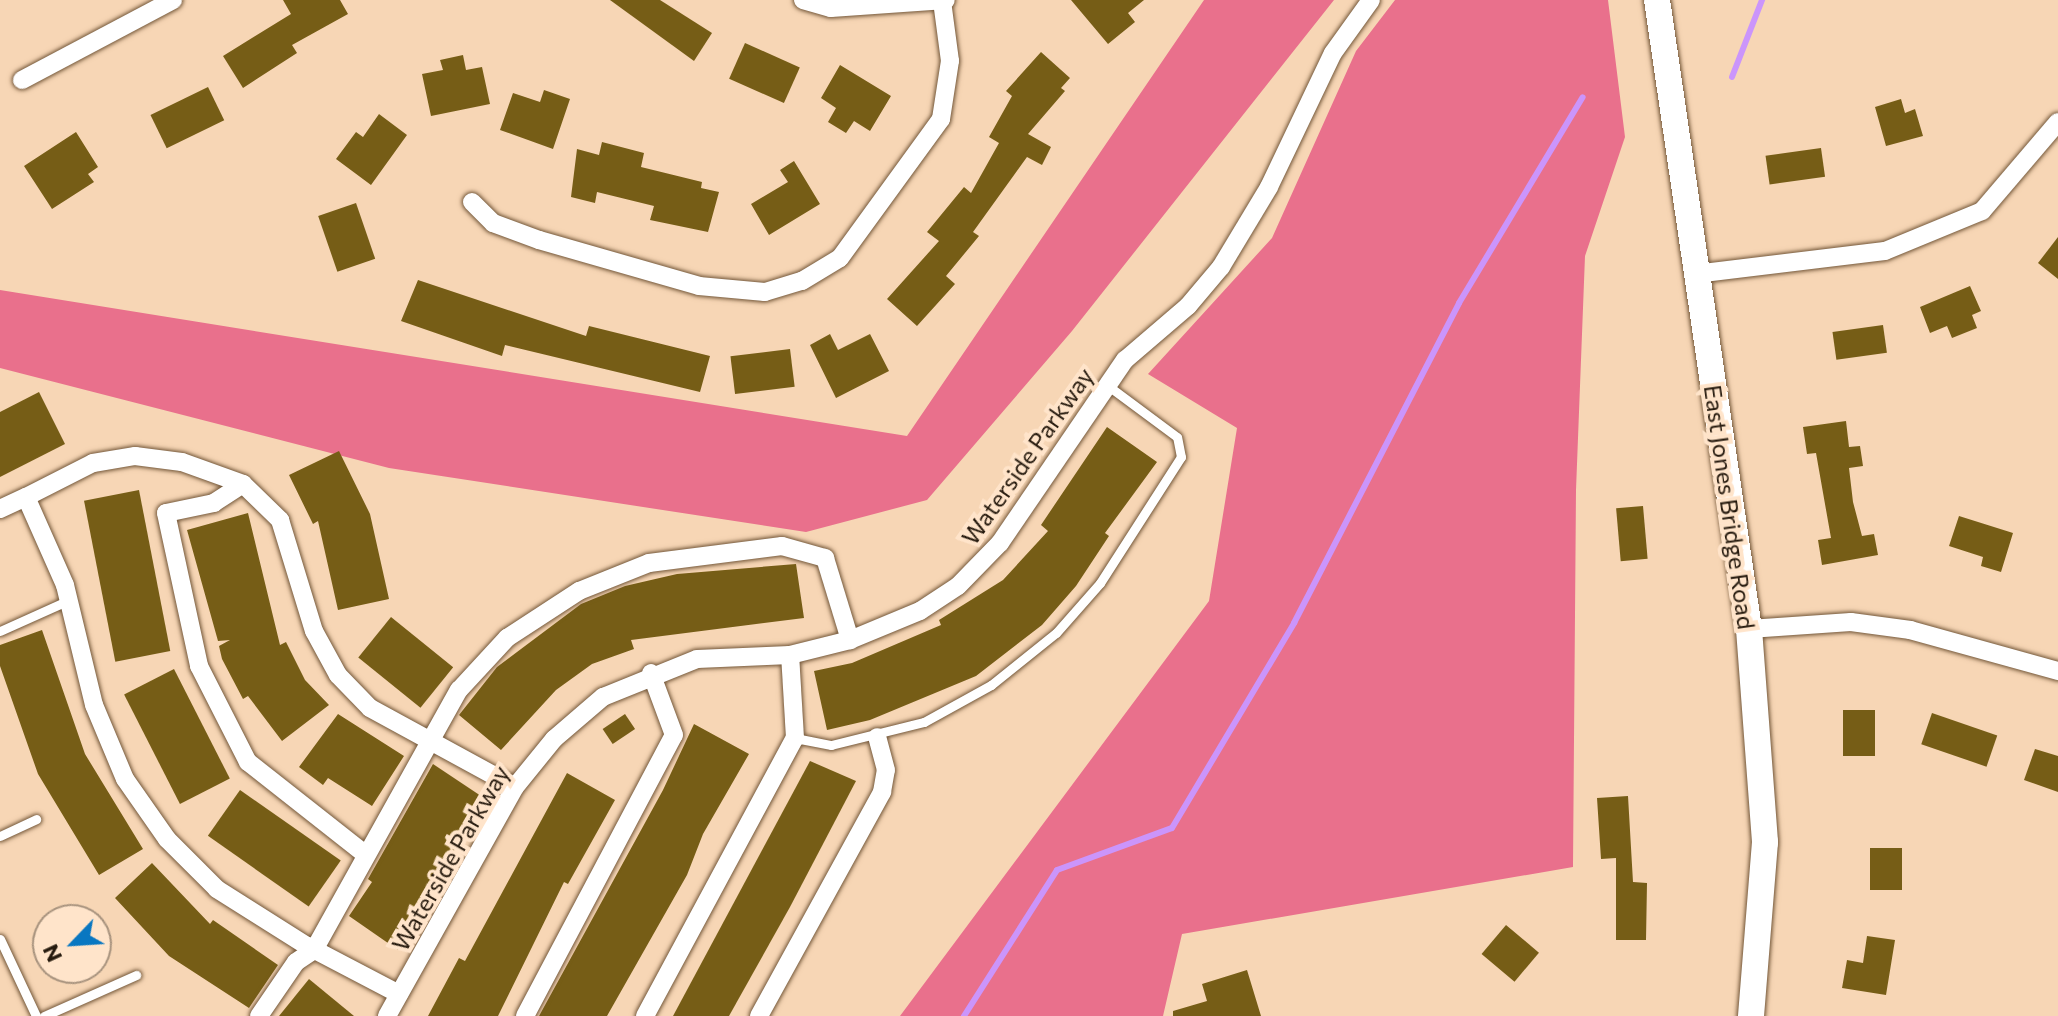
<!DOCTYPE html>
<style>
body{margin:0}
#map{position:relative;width:2058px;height:1016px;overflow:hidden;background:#f7d6b5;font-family:Commissioner,sans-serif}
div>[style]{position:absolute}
.forest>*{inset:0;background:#e9708c}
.stream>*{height:6px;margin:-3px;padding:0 3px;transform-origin:3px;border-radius:3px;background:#cb95fb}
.building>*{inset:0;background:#765d16;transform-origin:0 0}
.roads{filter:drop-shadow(0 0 2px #735739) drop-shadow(0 0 2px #735739)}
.lane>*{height:9px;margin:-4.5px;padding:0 4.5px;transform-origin:4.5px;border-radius:4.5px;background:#fff}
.street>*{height:18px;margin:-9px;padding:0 9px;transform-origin:9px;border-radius:9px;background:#fff}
.secondary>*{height:26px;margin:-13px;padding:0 13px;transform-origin:13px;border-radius:13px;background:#fff}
span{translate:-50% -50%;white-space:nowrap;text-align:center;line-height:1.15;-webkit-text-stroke:8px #ffe4ca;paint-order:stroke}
.street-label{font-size:24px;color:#25190d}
.north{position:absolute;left:32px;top:904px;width:80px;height:80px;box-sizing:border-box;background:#ffe4ca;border:2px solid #a8937e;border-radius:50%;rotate:245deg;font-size:22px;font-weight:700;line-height:32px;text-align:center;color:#25190d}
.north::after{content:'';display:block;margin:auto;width:28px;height:36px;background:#0977c1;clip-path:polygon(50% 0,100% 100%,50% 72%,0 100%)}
</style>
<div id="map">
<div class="forest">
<div style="clip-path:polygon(1204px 0,1334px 0,1072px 331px,927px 500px,806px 532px,389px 468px,0 368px,0 290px,907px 436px)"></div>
<div style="clip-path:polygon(1395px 0,1608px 0,1625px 137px,1585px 256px,1576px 490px,1573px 867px,1182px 934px,1163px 1016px,900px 1016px,1209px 601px,1237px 428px,1148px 374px,1272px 238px,1356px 51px)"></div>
</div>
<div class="stream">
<div style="left:1732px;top:77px;width:83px;rotate:-68.7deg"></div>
<div style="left:964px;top:1016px;width:173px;rotate:-57.5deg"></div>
<div style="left:1057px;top:870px;width:122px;rotate:-20.1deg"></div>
<div style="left:1172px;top:828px;width:239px;rotate:-59.2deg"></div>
<div style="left:1294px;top:623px;width:360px;rotate:-62.7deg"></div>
<div style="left:1459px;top:303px;width:240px;rotate:-59deg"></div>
</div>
<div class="building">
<div style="clip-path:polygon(283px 0,340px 0,348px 14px,292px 45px,297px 53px,243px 88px,223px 56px,291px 14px)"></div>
<div style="clip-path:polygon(610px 0,660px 0,712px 33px,694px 61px)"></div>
<div style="clip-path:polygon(1071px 0,1144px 0,1128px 13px,1135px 22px,1108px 44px)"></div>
<div style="left:745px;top:43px;width:60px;height:39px;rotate:24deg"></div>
<div style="clip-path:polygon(1041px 52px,1070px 78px,1061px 88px,1065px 91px,1028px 134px,1051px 147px,1042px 165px,1027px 157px,973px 232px,979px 236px,946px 276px,955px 284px,917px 326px,887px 299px,939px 241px,927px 232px,964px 187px,971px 193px,999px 143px,989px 137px,1012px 96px,1006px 91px)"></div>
<div style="clip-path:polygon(463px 55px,466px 70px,482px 67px,490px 104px,431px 116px,422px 74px,443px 70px,440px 60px)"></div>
<div style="clip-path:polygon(840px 65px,891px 96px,870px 131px,854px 121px,846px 133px,828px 122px,836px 108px,821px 98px)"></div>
<div style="left:208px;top:87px;width:37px;height:64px;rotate:64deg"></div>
<div style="clip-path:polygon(544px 90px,570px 99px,553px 149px,500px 130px,513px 93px,540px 102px)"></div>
<div style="clip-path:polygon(1901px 99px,1905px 113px,1915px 109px,1923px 136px,1886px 146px,1875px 107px)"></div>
<div style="clip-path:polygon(379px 114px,407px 135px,371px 185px,336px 159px,356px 132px,363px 137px)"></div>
<div style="clip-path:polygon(76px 132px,98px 167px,88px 174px,94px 182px,52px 209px,24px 166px)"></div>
<div style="clip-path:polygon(602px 142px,644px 153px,641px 167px,702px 182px,701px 188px,719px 192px,708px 232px,650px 220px,654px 206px,597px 192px,595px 203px,571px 197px,577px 149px,599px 155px)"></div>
<div style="left:1821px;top:148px;width:29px;height:56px;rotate:82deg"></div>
<div style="clip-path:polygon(794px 161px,820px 204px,769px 235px,751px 204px,788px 182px,780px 170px)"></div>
<div style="left:356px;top:203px;width:59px;height:40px;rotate:71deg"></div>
<div style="clip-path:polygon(2058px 237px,2058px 279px,2038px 263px)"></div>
<div style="clip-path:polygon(418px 280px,586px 336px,589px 326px,710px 356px,700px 392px,505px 345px,502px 356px,401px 321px)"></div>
<div style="clip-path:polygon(1970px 286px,1981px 311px,1972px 315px,1977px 328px,1952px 338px,1947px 326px,1930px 333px,1920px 307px)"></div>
<div style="left:1883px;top:325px;width:28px;height:51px;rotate:82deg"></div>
<div style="clip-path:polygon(830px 334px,838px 350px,870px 334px,889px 371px,836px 398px,810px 345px)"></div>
<div style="left:790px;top:349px;width:38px;height:60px;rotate:83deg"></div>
<div style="clip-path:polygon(39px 392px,65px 444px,0 477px,0 412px)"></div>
<div style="clip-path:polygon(1846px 421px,1849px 447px,1860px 446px,1863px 466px,1849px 468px,1853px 502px,1862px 536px,1874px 534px,1878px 555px,1822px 565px,1818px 540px,1831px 538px,1816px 453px,1807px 454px,1803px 427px)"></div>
<div style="clip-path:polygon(1107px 427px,1157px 462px,1105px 533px,1109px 536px,1076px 586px,1042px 625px,976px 676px,870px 720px,827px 730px,814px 671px,852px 663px,941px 625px,939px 620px,1003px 580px,1048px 531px,1041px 525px)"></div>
<div style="clip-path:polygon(339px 451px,370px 514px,389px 599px,338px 610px,318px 521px,313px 524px,289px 475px)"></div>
<div style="left:139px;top:490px;width:164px;height:56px;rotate:79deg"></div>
<div style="left:1643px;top:506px;width:53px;height:27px;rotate:85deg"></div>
<div style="clip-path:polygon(248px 513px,280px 645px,286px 642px,305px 680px,329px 705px,282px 741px,248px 696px,243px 699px,222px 659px,219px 646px,230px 640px,218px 641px,187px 530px)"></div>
<div style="clip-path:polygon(1959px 516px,2013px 533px,2001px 572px,1981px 566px,1983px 557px,1949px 546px)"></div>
<div style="clip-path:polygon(796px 564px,804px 618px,631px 640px,634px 649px,592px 664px,556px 690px,501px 750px,459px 715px,497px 667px,581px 604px,625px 586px,677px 574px)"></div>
<div style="left:391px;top:617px;width:80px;height:52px;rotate:39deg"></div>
<div style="clip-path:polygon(42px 630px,85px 754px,143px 849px,99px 875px,38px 774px,0 666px,0 645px)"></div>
<div style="left:174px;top:669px;width:123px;height:56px;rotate:63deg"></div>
<div style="left:1843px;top:710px;width:32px;height:46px"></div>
<div style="left:1932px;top:713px;width:69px;height:33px;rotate:19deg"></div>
<div style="clip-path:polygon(338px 714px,404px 756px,372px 806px,328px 778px,323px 785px,299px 767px)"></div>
<div style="left:625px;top:714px;width:18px;height:27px;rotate:56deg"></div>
<div style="clip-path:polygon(694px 724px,749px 754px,703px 834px,687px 875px,607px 1016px,539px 1016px,663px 790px)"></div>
<div style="clip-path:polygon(2035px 749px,2058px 756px,2058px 792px,2024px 780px)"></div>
<div style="clip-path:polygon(810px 761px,856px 781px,790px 907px,729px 1016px,673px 1016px)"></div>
<div style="clip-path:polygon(433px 764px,484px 798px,398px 950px,349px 916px,372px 882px,368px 879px)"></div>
<div style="clip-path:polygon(567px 773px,615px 800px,568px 884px,564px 882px,498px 1016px,428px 1016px,459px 958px,465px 961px)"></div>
<div style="left:240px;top:790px;width:123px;height:56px;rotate:35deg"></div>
<div style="clip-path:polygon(1628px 796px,1633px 882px,1647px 883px,1646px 940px,1616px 940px,1616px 858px,1601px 859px,1597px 798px)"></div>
<div style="left:1870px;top:848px;width:32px;height:42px"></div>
<div style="clip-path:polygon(152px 863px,210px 924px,213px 920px,278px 965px,249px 1008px,169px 956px,115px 898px)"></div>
<div style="left:1506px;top:925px;width:43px;height:38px;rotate:40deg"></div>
<div style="clip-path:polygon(1867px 936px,1895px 940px,1886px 995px,1842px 988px,1847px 960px,1863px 963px)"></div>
<div style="clip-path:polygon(1247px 970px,1261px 1016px,1173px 1016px,1173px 1011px,1207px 1001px,1202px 984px)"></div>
<div style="clip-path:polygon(309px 979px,354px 1016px,279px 1016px)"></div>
</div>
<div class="roads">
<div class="lane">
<div style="left:0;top:631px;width:76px;rotate:-24.2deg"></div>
<div style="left:795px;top:738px;width:37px;rotate:11deg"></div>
<div style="left:831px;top:745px;width:96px;rotate:-13.9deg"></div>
<div style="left:924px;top:722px;width:77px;rotate:-28.9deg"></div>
<div style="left:991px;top:685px;width:83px;rotate:-38.7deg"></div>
<div style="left:1056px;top:633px;width:67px;rotate:-48.7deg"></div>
<div style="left:1100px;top:583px;width:150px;rotate:-57.3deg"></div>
<div style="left:1181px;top:457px;width:20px;rotate:-101deg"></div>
<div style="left:1177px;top:437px;width:87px;rotate:-143.4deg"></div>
<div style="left:0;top:836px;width:40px;rotate:-25deg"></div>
<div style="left:0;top:939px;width:85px;rotate:64.9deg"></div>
<div style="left:44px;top:1016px;width:101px;rotate:-24deg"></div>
</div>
<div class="street">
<div style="left:803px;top:0;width:29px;rotate:16deg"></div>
<div style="left:831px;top:8px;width:115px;rotate:-4deg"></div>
<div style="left:22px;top:80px;width:171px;rotate:-27.9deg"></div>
<div style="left:472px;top:202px;width:30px;rotate:45deg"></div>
<div style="left:493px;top:223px;width:49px;rotate:20.3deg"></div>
<div style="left:539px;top:240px;width:166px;rotate:16deg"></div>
<div style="left:699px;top:286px;width:66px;rotate:5.2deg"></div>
<div style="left:765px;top:292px;width:39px;rotate:-17deg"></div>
<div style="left:802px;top:281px;width:44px;rotate:-31.2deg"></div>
<div style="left:840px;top:258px;width:172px;rotate:-54deg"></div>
<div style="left:941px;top:119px;width:59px;rotate:-81.2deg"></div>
<div style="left:950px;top:61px;width:61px;rotate:-97.6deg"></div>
<div style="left:1695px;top:274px;width:191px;rotate:-6.9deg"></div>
<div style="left:1885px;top:251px;width:105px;rotate:-22.4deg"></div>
<div style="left:1982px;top:211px;width:117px;rotate:-49.5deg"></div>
<div style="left:243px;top:484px;width:35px;rotate:147deg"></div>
<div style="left:214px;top:503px;width:49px;rotate:168.2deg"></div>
<div style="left:166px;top:513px;width:157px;rotate:77.8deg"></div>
<div style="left:199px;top:666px;width:108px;rotate:63deg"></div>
<div style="left:248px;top:762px;width:150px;rotate:38.2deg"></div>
<div style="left:0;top:509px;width:29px;rotate:-25deg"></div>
<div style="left:1749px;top:629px;width:102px;rotate:-3.9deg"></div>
<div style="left:1851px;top:622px;width:60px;rotate:7.7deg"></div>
<div style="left:1910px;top:630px;width:154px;rotate:15.5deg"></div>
<div style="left:399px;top:994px;width:104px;rotate:-152.4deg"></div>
<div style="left:307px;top:946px;width:107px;rotate:-147.7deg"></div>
<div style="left:217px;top:889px;width:71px;rotate:-135deg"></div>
<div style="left:167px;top:839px;width:73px;rotate:-125deg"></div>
<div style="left:125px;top:779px;width:80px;rotate:-112.7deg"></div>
<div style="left:94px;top:705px;width:123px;rotate:-103.6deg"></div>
<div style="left:65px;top:585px;width:96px;rotate:-113.9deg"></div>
<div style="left:26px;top:497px;width:75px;rotate:-26.9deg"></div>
<div style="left:93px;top:463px;width:43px;rotate:-9.5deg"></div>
<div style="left:135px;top:456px;width:47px;rotate:7.3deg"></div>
<div style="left:182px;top:462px;width:65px;rotate:19.8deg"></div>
<div style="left:243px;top:484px;width:52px;rotate:44.2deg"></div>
<div style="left:280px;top:520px;width:116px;rotate:73deg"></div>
<div style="left:314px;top:631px;width:50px;rotate:61.4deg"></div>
<div style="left:338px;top:675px;width:46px;rotate:45.9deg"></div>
<div style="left:370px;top:708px;width:165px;rotate:28.6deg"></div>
<div style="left:259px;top:1016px;width:65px;rotate:-55.6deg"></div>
<div style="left:296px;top:962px;width:22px;rotate:-34deg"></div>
<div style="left:314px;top:950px;width:298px;rotate:-60.9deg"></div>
<div style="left:459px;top:690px;width:71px;rotate:-47.3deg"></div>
<div style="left:507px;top:638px;width:86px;rotate:-33.1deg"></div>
<div style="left:579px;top:591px;width:75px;rotate:-21.8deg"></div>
<div style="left:649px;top:563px;width:134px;rotate:-7.3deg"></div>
<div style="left:782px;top:546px;width:45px;rotate:15.6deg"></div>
<div style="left:825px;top:558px;width:86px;rotate:73deg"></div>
<div style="left:387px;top:1016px;width:262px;rotate:-60.8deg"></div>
<div style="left:515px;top:787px;width:62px;rotate:-50.9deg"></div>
<div style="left:554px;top:739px;width:65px;rotate:-40.6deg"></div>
<div style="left:603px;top:697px;width:101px;rotate:-22deg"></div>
<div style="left:697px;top:659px;width:93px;rotate:-2.5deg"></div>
<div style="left:790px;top:655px;width:62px;rotate:-14deg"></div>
<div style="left:850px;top:640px;width:76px;rotate:-22.5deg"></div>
<div style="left:920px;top:611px;width:45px;rotate:-33.3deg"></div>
<div style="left:958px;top:586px;width:60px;rotate:-45.7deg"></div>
<div style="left:1000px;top:543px;width:222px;rotate:-55.7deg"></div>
<div style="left:1125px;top:360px;width:83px;rotate:-40.6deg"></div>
<div style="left:1188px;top:306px;width:51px;rotate:-49.8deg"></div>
<div style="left:1221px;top:267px;width:93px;rotate:-59deg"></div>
<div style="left:1269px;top:187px;width:148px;rotate:-64.5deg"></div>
<div style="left:1333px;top:53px;width:65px;rotate:-54.4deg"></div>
<div style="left:525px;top:1016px;width:318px;rotate:-62.1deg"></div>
<div style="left:674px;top:735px;width:66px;rotate:-110.4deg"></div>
<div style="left:645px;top:1016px;width:316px;rotate:-61.7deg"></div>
<div style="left:795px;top:738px;width:83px;rotate:-93.4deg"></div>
<div style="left:759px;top:1016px;width:256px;rotate:-61.2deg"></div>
<div style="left:882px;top:792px;width:22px;rotate:-80deg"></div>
<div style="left:886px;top:770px;width:34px;rotate:-105deg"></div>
</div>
<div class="secondary">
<div style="left:1657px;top:0;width:636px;rotate:81.68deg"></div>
<div style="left:1749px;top:629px;width:214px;rotate:85.7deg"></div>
<div style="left:1765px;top:842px;width:175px;rotate:94.6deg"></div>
</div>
</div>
<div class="street-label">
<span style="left:1027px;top:456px;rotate:-55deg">Waterside Parkway</span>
<span style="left:1730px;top:507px;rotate:82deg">East Jones Bridge Road</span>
<span style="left:450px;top:858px;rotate:-60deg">Waterside Parkway</span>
</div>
<div class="north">N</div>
</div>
